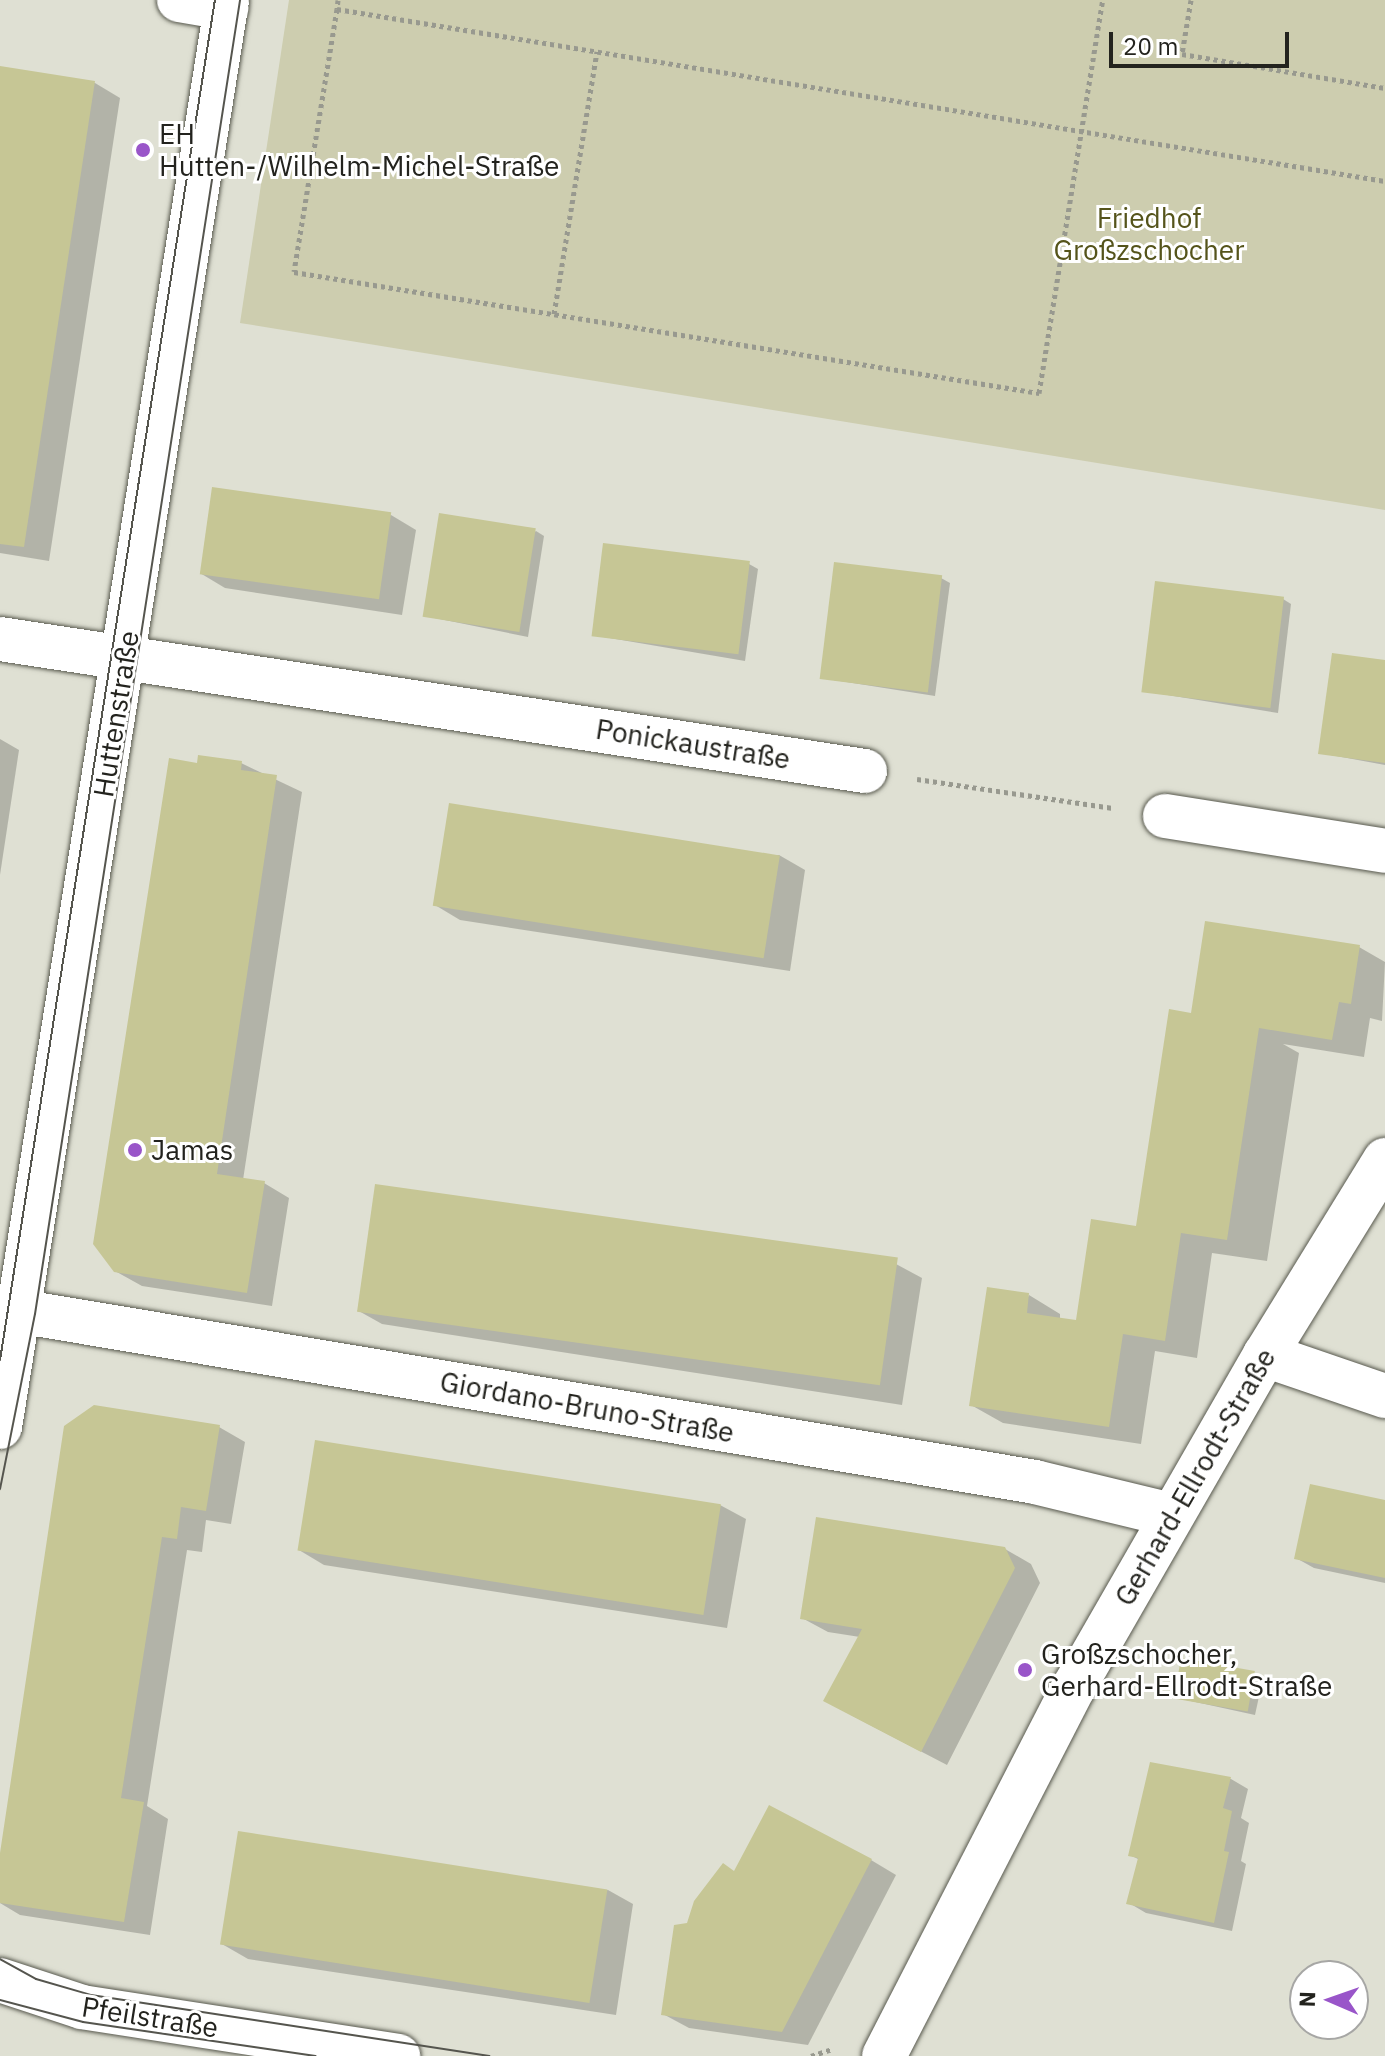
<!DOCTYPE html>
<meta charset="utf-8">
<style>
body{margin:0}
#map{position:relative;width:1385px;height:2056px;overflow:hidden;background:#dfe0d3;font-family:"IBM Plex Sans",sans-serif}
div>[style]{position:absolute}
.green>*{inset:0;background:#cdcdaf}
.shadow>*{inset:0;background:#0003}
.building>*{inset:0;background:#c6c695;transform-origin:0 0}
.path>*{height:5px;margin-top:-2.5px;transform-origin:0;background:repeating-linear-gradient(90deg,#98998f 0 4px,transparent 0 8px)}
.roads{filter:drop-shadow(0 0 2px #58594e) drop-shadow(0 0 2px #58594e)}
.minor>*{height:44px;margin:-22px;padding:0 22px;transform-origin:22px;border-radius:22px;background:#fff}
.major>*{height:44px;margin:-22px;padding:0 22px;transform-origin:22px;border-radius:22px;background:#fff}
.tram>*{height:2px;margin:-1px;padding:0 1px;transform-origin:1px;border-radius:1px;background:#55554e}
.dots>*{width:22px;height:22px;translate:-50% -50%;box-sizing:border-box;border:4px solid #fff;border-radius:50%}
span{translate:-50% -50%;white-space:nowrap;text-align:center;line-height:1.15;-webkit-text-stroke:6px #fff;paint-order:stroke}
.poi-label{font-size:28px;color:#23231e}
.left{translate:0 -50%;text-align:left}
.park-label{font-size:28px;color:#55541b}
.street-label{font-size:28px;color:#23231e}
.north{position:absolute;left:1289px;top:1960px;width:80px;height:80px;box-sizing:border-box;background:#fff;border:2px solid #a7a7a5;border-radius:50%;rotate:272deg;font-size:22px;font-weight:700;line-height:32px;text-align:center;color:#23231e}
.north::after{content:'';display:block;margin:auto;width:28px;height:36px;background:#9955c9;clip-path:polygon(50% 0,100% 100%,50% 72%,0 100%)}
.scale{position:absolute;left:1109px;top:32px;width:180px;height:36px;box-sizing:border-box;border:4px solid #23231e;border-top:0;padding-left:10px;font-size:24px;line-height:28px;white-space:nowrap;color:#23231e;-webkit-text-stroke:6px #fff;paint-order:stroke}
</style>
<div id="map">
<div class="green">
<div style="clip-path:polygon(289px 0,1385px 0,1385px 510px,240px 323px)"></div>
</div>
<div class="shadow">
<div style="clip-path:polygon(0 68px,95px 83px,120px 98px,49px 561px,0 553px)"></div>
<div style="clip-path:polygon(391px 515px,416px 530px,402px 615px,225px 588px,200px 573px)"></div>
<div style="clip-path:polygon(536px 531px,544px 536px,528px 637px,425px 616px)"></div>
<div style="clip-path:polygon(749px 564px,758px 569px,745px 661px,592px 635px)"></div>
<div style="clip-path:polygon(941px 578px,950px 583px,935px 696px,821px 678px)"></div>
<div style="clip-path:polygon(1283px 599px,1291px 604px,1278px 713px,1143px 691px)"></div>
<div style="clip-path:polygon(1385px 662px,1385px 765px,1320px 753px)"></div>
<div style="clip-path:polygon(0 739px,19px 750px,0 875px)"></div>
<div style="clip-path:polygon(241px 763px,302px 792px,243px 1180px,264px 1183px,289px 1198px,272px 1306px,142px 1286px,115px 1271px,199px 765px)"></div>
<div style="clip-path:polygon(779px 855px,805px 870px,790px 971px,460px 920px,435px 905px)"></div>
<div style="clip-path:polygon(1359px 947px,1385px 962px,1382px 1021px,1370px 1018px,1364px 1057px,1283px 1044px,1299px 1053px,1267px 1261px,1212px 1253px,1197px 1358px,1155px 1351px,1141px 1444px,1003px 1423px,971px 1405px,1029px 1295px,1060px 1314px,1060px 1320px,1077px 1322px,1138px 1228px,1193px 1017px)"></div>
<div style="clip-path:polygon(896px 1264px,922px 1278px,902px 1405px,382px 1324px,357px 1310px)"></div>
<div style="clip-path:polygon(66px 1427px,219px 1427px,245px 1442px,231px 1524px,206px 1520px,202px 1552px,187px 1550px,147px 1806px,168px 1819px,150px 1935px,20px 1915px,0 1903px,0 1865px)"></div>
<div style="clip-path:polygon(1385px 1502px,1385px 1583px,1314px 1568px,1296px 1558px)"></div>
<div style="clip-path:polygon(720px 1505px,746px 1519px,727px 1628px,324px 1565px,299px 1550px)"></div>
<div style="clip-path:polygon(1005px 1549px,1031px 1564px,1040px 1583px,947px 1765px,851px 1715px,860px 1637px,828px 1632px,802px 1618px)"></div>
<div style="clip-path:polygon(1254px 1673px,1263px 1678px,1255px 1715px,1177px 1698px)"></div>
<div style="clip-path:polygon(1151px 1764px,1231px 1779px,1248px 1789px,1241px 1818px,1249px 1823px,1241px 1861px,1246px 1864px,1232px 1931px,1146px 1913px,1129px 1903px,1140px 1860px,1130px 1855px)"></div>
<div style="clip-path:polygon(871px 1860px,896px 1875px,808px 2045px,689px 2028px,663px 2014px,689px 1925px,736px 1872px)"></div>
<div style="clip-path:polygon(608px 1890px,633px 1904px,616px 2015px,248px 1959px,222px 1944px)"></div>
</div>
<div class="building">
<div style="clip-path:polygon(0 66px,95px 81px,24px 547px,0 544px)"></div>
<div style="left:212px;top:487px;width:181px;height:88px;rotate:8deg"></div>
<div style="left:439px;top:513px;width:98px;height:105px;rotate:9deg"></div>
<div style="left:603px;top:543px;width:148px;height:94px;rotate:7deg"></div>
<div style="left:834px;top:562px;width:109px;height:118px;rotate:7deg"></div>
<div style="left:1155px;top:581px;width:130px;height:112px;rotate:7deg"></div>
<div style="clip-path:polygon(1332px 653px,1385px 660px,1385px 763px,1318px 754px)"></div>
<div style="clip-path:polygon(198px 755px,242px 761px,241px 770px,277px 775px,217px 1174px,265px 1181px,247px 1293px,114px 1272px,93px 1244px,169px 758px,197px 763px)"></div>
<div style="left:449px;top:803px;width:335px;height:104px;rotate:9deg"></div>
<div style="clip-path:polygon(1205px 921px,1360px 945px,1351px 1004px,1339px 1002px,1332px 1040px,1259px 1028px,1227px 1240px,1181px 1233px,1165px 1341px,1123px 1334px,1109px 1427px,969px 1406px,987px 1287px,1029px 1293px,1027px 1313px,1076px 1320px,1091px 1219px,1136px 1226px,1169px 1009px,1191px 1013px)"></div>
<div style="left:375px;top:1184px;width:528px;height:129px;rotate:8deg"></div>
<div style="clip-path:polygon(94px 1405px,220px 1425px,206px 1511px,181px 1507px,177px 1539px,162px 1537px,121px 1798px,144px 1802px,124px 1922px,0 1903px,0 1853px,64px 1426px)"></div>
<div style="left:315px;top:1440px;width:411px;height:112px;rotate:9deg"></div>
<div style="clip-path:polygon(1310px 1484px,1385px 1500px,1385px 1578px,1294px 1559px)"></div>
<div style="clip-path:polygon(816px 1517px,1005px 1547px,1015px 1568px,921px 1752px,823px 1701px,862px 1629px,800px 1619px)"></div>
<div style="left:1181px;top:1658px;width:75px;height:41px;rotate:10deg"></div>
<div style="clip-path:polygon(1150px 1762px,1231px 1777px,1223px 1808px,1232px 1811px,1224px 1851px,1229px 1852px,1214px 1923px,1126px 1904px,1138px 1858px,1128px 1856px)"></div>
<div style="clip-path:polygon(769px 1805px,872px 1859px,782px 2032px,661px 2015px,674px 1925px,687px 1923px,694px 1901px,723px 1863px,734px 1871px)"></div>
<div style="left:238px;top:1831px;width:374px;height:115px;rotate:9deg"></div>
</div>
<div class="path">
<div style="left:338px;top:0;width:9px;rotate:96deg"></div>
<div style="left:337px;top:9px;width:1062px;rotate:9.32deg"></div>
<div style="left:1191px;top:0;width:55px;rotate:99.5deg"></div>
<div style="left:1182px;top:54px;width:206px;rotate:9.5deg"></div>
<div style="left:337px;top:9px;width:266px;rotate:99.3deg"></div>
<div style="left:294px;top:272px;width:755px;rotate:9.23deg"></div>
<div style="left:1039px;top:393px;width:398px;rotate:-80.8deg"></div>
<div style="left:554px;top:314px;width:266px;rotate:-80.7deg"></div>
<div style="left:917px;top:779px;width:198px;rotate:8.4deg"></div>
<div style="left:811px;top:2056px;width:22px;rotate:-18deg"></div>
</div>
<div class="roads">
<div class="minor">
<div style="left:179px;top:0;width:48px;rotate:9.7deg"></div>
<div style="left:0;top:639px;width:875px;rotate:8.68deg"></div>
<div style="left:1165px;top:816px;width:223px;rotate:9deg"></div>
<div style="left:0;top:1308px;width:1050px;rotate:9.54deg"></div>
<div style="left:1035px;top:1482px;width:140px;rotate:13.6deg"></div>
<div style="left:1265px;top:1355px;width:127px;rotate:18.9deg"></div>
<div style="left:0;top:1427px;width:1445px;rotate:-80.96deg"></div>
<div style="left:0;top:1980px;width:86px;rotate:18.2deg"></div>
<div style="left:82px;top:2007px;width:320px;rotate:8.8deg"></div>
</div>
<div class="major">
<div style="left:884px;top:2056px;width:415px;rotate:-62.8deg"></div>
<div style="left:1074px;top:1687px;width:383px;rotate:-60.1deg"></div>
<div style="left:1265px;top:1355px;width:229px;rotate:-58.4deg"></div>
</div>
</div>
<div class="tram">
<div style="left:0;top:1360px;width:1377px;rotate:-81.02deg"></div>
<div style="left:0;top:1489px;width:178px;rotate:-78.7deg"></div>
<div style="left:35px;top:1314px;width:1330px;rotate:-81.13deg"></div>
<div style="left:0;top:1959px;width:41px;rotate:29.1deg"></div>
<div style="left:36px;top:1979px;width:57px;rotate:16.2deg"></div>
<div style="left:91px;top:1995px;width:403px;rotate:8.7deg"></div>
<div style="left:0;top:2000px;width:86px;rotate:14.8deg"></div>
<div style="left:83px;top:2022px;width:235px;rotate:8.3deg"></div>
</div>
<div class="dots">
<div style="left:143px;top:150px;background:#9955c9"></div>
<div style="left:135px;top:1150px;background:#9955c9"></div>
<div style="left:1025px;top:1670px;background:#9955c9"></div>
</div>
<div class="poi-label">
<span class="left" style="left:159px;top:150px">EH<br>Hutten-/Wilhelm-Michel-Straße</span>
<span class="left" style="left:151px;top:1150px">Jamas</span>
<span class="left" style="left:1041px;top:1670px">Großzschocher,<br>Gerhard-Ellrodt-Straße</span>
</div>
<div class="park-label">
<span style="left:1149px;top:234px">Friedhof<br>Großzschocher</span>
</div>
<div class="street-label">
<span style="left:116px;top:714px;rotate:-81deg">Huttenstraße</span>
<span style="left:693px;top:744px;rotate:9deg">Ponickaustraße</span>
<span style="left:587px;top:1407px;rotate:10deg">Giordano-Bruno-Straße</span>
<span style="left:1195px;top:1477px;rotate:-60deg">Gerhard-Ellrodt-Straße</span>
<span style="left:150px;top:2017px;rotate:9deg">Pfeilstraße</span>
</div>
<div class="north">N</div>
<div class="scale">20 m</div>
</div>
